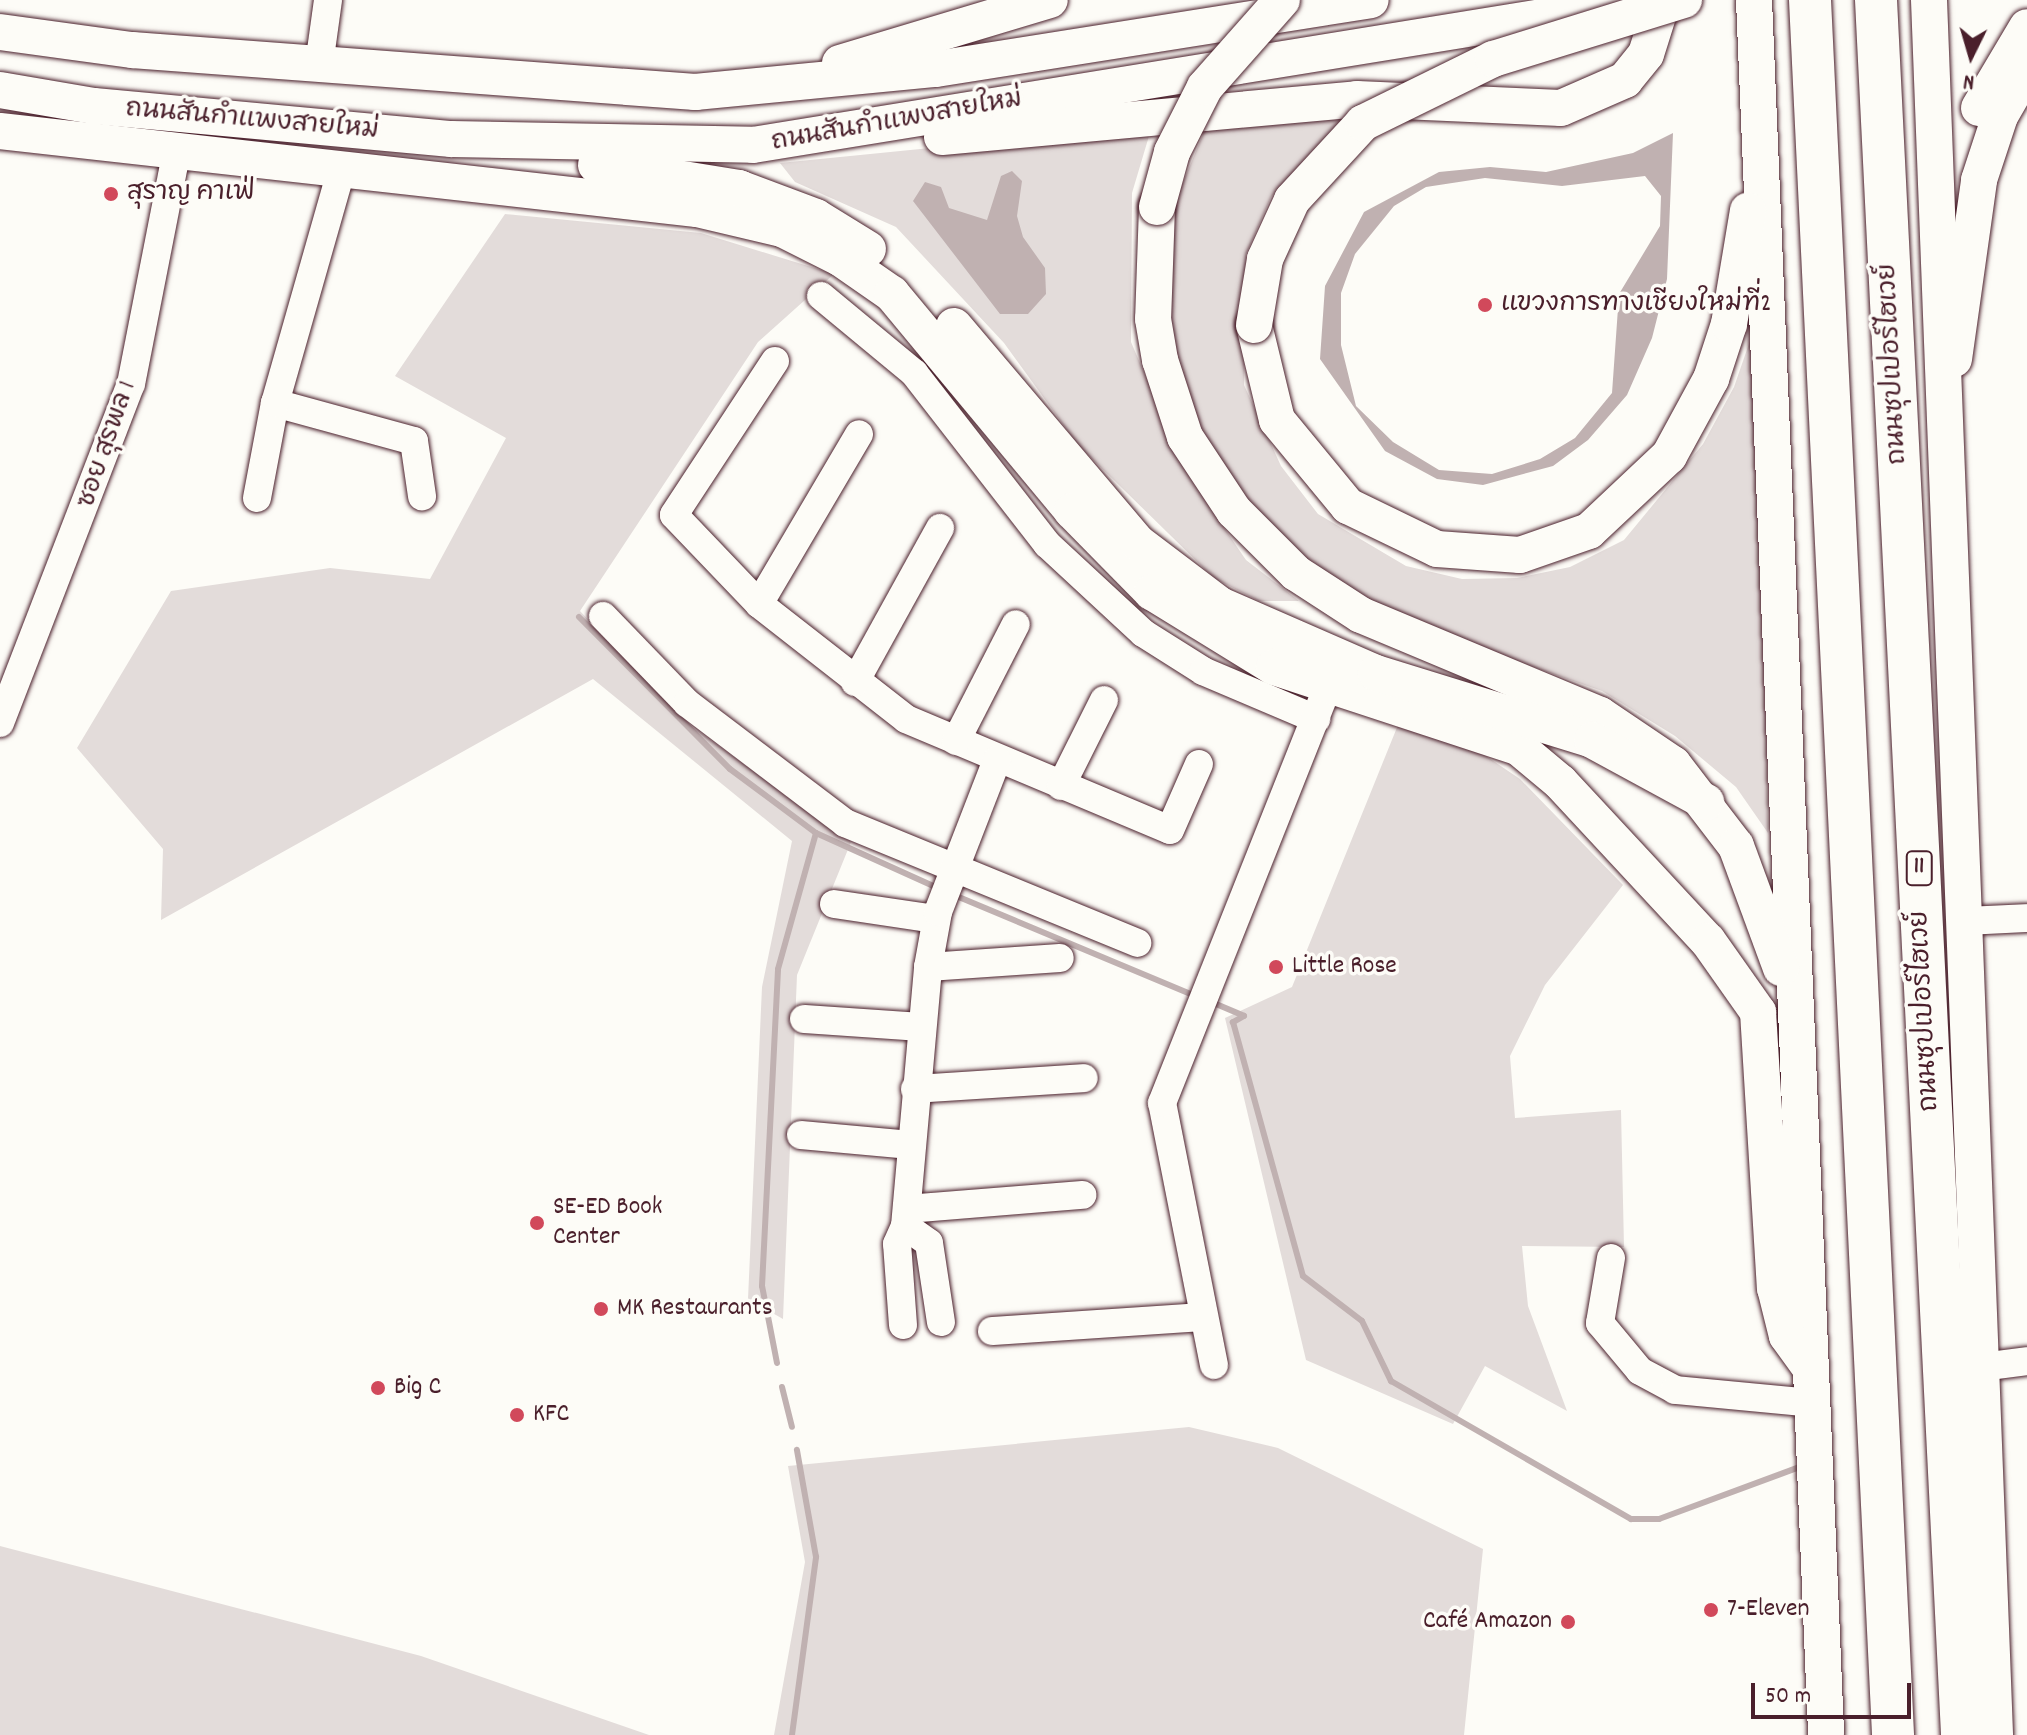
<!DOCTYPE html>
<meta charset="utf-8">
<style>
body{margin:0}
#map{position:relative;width:2027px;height:1735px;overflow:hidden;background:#fdfcf7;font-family:Dekko,"Playpen Sans Thai",sans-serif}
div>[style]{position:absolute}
.green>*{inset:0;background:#e3dcda}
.water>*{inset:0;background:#c0b1b1}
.stream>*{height:6px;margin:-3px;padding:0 3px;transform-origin:3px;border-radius:3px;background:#c0b1b1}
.roads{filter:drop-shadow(0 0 2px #4a1f2b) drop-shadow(0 0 2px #4a1f2b)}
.minor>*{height:28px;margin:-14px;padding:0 14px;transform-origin:14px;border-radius:14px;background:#fdfcf7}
.major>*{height:36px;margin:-18px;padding:0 18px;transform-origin:18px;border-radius:18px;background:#fdfcf7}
.highway>*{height:42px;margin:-21px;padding:0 21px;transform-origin:21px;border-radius:21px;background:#fdfcf7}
.bridges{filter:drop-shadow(0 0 2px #4a1f2b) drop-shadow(0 0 2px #4a1f2b)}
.major-bridge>*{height:36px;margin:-18px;padding:0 18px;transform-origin:18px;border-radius:18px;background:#fdfcf7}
.dots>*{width:22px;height:22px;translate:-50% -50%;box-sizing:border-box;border:4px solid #fdfcf7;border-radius:50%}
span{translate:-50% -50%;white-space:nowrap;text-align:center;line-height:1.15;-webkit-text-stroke:7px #fdfcf7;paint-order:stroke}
.shield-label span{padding:2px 6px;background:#fdfcf7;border:2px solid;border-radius:6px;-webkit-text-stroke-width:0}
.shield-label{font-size:24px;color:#4a1f2b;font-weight:700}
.street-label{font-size:26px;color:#4a1f2b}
.poi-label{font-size:26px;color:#4a1f2b}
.left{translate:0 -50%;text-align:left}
.right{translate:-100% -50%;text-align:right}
.north{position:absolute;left:1931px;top:16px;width:80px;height:80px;-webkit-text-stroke:6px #fdfcf7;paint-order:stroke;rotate:185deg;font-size:22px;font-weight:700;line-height:32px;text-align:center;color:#4a1f2b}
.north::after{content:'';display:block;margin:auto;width:28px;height:36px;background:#4a1f2b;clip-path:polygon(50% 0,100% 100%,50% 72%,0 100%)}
.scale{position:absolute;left:1751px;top:1683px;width:160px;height:36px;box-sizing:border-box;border:4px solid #4a1f2b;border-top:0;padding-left:10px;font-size:24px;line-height:28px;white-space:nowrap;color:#4a1f2b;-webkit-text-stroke:6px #fdfcf7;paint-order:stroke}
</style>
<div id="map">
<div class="green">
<div style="clip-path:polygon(1344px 117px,1271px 197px,1246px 254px,1244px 385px,1281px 466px,1318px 514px,1406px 566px,1462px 579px,1517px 578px,1570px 567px,1624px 540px,1703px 444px,1734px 387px,1760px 312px,1768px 833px,1736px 787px,1675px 736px,1602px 691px,1405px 622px,1281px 545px,1206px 446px,1163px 319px,1174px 204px,1209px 120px)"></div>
<div style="clip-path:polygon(1152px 126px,1132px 193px,1131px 342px,1188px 475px,1246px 560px,1299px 601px,1259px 601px,1214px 578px,1078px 445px,1004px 343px,896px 227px,795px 182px,780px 163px)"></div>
<div style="clip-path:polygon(505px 214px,701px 233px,834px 274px,758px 342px,580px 611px,680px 718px,851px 842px,797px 975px,783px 1319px,748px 1299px,762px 987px,792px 841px,593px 679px,161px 920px,163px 849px,77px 748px,171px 591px,330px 568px,430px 579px,506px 438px,395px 376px)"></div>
<div style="clip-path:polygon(1400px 720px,1480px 752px,1520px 779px,1623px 885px,1545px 985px,1510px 1056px,1515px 1118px,1621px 1110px,1624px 1247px,1522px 1246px,1528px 1306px,1567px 1411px,1485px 1366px,1453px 1424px,1306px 1360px,1225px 1018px,1292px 987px)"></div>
<div style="clip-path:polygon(1189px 1427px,1278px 1448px,1483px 1549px,1464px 1735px,774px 1735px,805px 1562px,788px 1466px)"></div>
<div style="clip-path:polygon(0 1546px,421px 1656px,649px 1735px,0 1735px)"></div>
</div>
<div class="water">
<div style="clip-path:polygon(evenodd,1673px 133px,1667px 279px,1652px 338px,1627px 395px,1588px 440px,1553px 466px,1483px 485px,1437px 479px,1385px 451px,1320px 359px,1325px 286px,1364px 212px,1439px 172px,1490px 167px,1546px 172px,1633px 153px,1673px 133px,1645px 176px,1661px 196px,1660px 226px,1619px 294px,1612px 393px,1575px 438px,1540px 459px,1492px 474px,1439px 470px,1393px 442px,1356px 406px,1341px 345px,1341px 293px,1355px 254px,1394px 206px,1426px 187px,1485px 178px,1562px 186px,1645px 176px)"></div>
<div style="clip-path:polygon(1012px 171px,1022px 181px,1017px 216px,1023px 237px,1045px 268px,1046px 294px,1028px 314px,1000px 314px,913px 201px,925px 182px,941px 187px,949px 208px,987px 220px,1001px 176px)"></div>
</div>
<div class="stream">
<div style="left:579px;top:617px;width:214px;rotate:45.2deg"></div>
<div style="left:730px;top:769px;width:107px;rotate:36.7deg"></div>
<div style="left:816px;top:833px;width:136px;rotate:24.3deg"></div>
<div style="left:954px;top:895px;width:261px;rotate:22.7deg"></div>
<div style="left:1209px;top:1001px;width:38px;rotate:23deg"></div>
<div style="left:1244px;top:1016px;width:13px;rotate:151deg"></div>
<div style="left:1233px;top:1022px;width:263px;rotate:74.6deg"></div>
<div style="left:1303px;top:1276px;width:74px;rotate:37.3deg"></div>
<div style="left:1362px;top:1321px;width:67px;rotate:64.2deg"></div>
<div style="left:1391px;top:1381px;width:277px;rotate:29.9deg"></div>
<div style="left:1631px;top:1519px;width:28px"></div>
<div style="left:1659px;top:1519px;width:153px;rotate:-20.3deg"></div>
<div style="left:777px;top:1363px;width:78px;rotate:-101deg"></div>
<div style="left:762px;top:1286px;width:317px;rotate:-87.1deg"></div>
<div style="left:778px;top:969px;width:141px;rotate:-74.4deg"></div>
<div style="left:782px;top:1387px;width:41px;rotate:76deg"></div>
<div style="left:792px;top:1735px;width:180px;rotate:-82.3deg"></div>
<div style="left:816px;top:1557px;width:109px;rotate:-100.1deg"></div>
</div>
<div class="roads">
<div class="minor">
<div style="left:319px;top:65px;width:66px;rotate:-82.1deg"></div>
<div style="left:821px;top:296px;width:121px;rotate:39.6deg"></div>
<div style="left:914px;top:373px;width:217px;rotate:52.1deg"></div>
<div style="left:1047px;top:544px;width:131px;rotate:42.8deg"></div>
<div style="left:1143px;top:633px;width:71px;rotate:32.3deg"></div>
<div style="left:1203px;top:671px;width:123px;rotate:23deg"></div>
<div style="left:775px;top:361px;width:184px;rotate:123.3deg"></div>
<div style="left:674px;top:515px;width:123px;rotate:46.3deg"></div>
<div style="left:759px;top:604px;width:187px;rotate:38deg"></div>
<div style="left:906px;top:719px;width:286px;rotate:22.8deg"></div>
<div style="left:1170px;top:830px;width:72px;rotate:-66.3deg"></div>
<div style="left:275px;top:403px;width:144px;rotate:15.3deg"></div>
<div style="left:414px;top:441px;width:56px;rotate:81.7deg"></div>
<div style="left:257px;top:498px;width:97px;rotate:-79.3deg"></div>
<div style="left:275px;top:403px;width:241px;rotate:-74.1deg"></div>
<div style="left:759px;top:604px;width:197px;rotate:-59.5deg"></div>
<div style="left:603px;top:616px;width:121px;rotate:46deg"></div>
<div style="left:687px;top:703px;width:198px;rotate:37.2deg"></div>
<div style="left:845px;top:823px;width:316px;rotate:22.3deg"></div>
<div style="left:855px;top:682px;width:176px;rotate:-61.1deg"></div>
<div style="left:0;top:723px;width:363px;rotate:-68.9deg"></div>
<div style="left:131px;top:384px;width:233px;rotate:-78.9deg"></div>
<div style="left:956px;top:741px;width:131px;rotate:-62.9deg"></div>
<div style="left:1061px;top:786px;width:96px;rotate:-63.4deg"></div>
<div style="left:834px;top:904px;width:103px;rotate:8.4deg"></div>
<div style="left:1964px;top:921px;width:63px;rotate:-2.7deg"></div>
<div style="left:928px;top:967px;width:132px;rotate:-3.9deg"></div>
<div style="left:804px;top:1019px;width:118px;rotate:3.9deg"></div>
<div style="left:915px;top:1089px;width:169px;rotate:-3.7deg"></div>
<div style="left:801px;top:1135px;width:110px;rotate:5.2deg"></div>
<div style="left:907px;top:1209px;width:176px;rotate:-4.6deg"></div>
<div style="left:905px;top:1226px;width:29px;rotate:35deg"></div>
<div style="left:929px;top:1243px;width:80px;rotate:81.4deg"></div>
<div style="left:1611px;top:1258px;width:66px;rotate:99.6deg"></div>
<div style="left:1600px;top:1323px;width:62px;rotate:50.2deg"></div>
<div style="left:1640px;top:1371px;width:40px;rotate:28deg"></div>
<div style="left:1675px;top:1390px;width:139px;rotate:5.4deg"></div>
<div style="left:903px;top:1325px;width:81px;rotate:-94.2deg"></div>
<div style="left:897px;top:1244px;width:20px;rotate:-66deg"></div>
<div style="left:905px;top:1226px;width:260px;rotate:-84.9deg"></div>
<div style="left:928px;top:967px;width:56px;rotate:-79.7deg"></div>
<div style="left:938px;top:912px;width:163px;rotate:-68.8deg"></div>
<div style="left:992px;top:1331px;width:212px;rotate:-3.8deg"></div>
<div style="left:1214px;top:1365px;width:267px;rotate:-101.2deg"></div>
<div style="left:1162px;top:1103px;width:450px;rotate:-68.3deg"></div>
<div style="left:1981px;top:1367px;width:46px;rotate:-7.4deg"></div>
</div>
<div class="major">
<div style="left:1754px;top:0;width:1736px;rotate:87.62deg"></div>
<div style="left:1929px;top:0;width:1736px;rotate:87.82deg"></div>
<div style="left:0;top:32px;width:133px;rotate:7.8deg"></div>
<div style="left:132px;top:50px;width:565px;rotate:4.27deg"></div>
<div style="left:695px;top:92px;width:242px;rotate:-5.5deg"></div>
<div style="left:936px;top:69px;width:440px;rotate:-9deg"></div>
<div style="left:840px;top:63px;width:219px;rotate:-16.7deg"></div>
<div style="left:0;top:90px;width:95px;rotate:9.7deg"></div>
<div style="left:94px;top:106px;width:359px;rotate:5.3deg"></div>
<div style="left:451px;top:139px;width:302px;rotate:1.1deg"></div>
<div style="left:753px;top:145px;width:905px;rotate:-9.22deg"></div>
<div style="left:1979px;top:108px;width:94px;rotate:-59.3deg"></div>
<div style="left:0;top:131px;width:701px;rotate:6.39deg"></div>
<div style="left:697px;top:209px;width:87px;rotate:13.2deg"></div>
<div style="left:782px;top:229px;width:65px;rotate:26.6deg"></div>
<div style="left:840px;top:258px;width:63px;rotate:34.7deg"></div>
<div style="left:892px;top:294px;width:282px;rotate:50.3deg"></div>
<div style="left:1072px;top:511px;width:114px;rotate:45.4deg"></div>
<div style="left:1152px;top:592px;width:143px;rotate:31.6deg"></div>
<div style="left:1274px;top:667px;width:257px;rotate:18.2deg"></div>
<div style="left:1518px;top:747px;width:55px;rotate:39.8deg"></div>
<div style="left:1560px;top:782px;width:217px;rotate:47.1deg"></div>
<div style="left:1708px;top:941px;width:87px;rotate:54.8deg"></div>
<div style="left:1758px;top:1012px;width:277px;rotate:86.5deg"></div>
<div style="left:1775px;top:1288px;width:49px;rotate:76deg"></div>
<div style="left:1787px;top:1336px;width:41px;rotate:54deg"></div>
<div style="left:942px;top:137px;width:417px;rotate:-5.2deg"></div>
<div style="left:1357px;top:99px;width:204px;rotate:2.5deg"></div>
<div style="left:1561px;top:108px;width:70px;rotate:-23.6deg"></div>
<div style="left:1625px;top:80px;width:33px;rotate:-51deg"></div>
<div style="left:1646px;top:54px;width:57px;rotate:-72.5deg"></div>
<div style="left:596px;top:165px;width:145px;rotate:9.1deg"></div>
<div style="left:739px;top:188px;width:82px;rotate:20.6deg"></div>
<div style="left:816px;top:217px;width:61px;rotate:31.6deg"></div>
<div style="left:1157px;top:207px;width:112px;rotate:92deg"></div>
<div style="left:1153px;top:319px;width:42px;rotate:80.3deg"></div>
<div style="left:1160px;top:360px;width:81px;rotate:72deg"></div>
<div style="left:1185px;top:437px;width:89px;rotate:56.5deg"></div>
<div style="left:1234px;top:511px;width:88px;rotate:45deg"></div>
<div style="left:1296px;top:573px;width:77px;rotate:32.9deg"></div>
<div style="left:1361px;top:615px;width:259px;rotate:22.7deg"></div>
<div style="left:1600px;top:715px;width:88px;rotate:33.9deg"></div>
<div style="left:1673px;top:764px;width:103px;rotate:52.5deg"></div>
<div style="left:1736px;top:846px;width:130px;rotate:69.8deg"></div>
<div style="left:1254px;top:325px;width:98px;rotate:76.4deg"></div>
<div style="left:1277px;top:420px;width:112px;rotate:50.5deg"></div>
<div style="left:1348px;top:506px;width:99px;rotate:25.8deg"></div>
<div style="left:1437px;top:549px;width:83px;rotate:4.1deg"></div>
<div style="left:1520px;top:555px;width:73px;rotate:-19.2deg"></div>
<div style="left:1589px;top:531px;width:110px;rotate:-43.2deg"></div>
<div style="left:1669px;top:456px;width:88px;rotate:-61.4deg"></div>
<div style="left:1711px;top:379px;width:58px;rotate:-71.9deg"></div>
<div style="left:1729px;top:324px;width:115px;rotate:-80.5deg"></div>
<div style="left:954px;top:326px;width:283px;rotate:49.7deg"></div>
<div style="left:1137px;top:542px;width:104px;rotate:37.2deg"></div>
<div style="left:1220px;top:605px;width:170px;rotate:23.6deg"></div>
<div style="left:1376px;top:673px;width:226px;rotate:17.2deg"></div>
<div style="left:1592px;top:740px;width:130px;rotate:28.5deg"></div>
<div style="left:1954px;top:359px;width:181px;rotate:-82deg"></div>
<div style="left:1979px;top:180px;width:67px;rotate:-71.8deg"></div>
<div style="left:2000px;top:116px;width:54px;rotate:-60.1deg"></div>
</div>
<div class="highway">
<div style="left:1810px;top:0;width:1737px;rotate:87.26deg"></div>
<div style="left:1876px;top:0;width:1737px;rotate:87.16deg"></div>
</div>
</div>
<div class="bridges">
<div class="major-bridge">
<div style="left:1157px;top:207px;width:57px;rotate:-74.7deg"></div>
<div style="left:1172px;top:152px;width:73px;rotate:-63.1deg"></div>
<div style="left:1205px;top:87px;width:116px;rotate:-48.5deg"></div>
<div style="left:1254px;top:325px;width:67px;rotate:-80.5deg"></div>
<div style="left:1265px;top:259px;width:65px;rotate:-65.4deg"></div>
<div style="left:1292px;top:200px;width:105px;rotate:-47.3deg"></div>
<div style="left:1363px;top:123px;width:145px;rotate:-26.2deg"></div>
<div style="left:1493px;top:59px;width:200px;rotate:-17.2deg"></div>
</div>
</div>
<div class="dots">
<div style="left:111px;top:194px;background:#d1495b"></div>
<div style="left:1485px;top:305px;background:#d1495b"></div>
<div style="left:1276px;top:967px;background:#d1495b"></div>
<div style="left:537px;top:1223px;background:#d1495b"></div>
<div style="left:601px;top:1309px;background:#d1495b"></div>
<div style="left:378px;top:1388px;background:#d1495b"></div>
<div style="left:517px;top:1415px;background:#d1495b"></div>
<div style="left:1711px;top:1610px;background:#d1495b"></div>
<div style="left:1568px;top:1622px;background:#d1495b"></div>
</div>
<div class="shield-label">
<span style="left:1919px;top:868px">11</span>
</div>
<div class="street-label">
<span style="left:252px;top:121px;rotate:5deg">ถนนสันกำแพงสายใหม่</span>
<span style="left:897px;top:122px;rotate:-10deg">ถนนสันกำแพงสายใหม่</span>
<span style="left:1894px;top:364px;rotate:-93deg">ถนนซุปเปอร์ไฮเวย์</span>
<span style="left:108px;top:445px;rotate:-71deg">ซอย สุรพล 1</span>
<span style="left:1926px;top:1011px;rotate:-93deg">ถนนซุปเปอร์ไฮเวย์</span>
</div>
<div class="poi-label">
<span class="left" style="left:127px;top:194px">สุราญ คาเฟ่</span>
<span class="left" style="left:1501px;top:305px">แขวงการทางเชียงใหม่ที่2</span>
<span class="left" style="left:1292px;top:967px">Little Rose</span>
<span class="left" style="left:553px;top:1223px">SE-ED Book<br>Center</span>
<span class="left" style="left:617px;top:1309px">MK Restaurants</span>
<span class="left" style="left:394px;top:1388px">Big C</span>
<span class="left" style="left:533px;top:1415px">KFC</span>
<span class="left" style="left:1727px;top:1610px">7-Eleven</span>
<span class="right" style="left:1552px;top:1622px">Café Amazon</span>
</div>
<div class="north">N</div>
<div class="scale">50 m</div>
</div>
